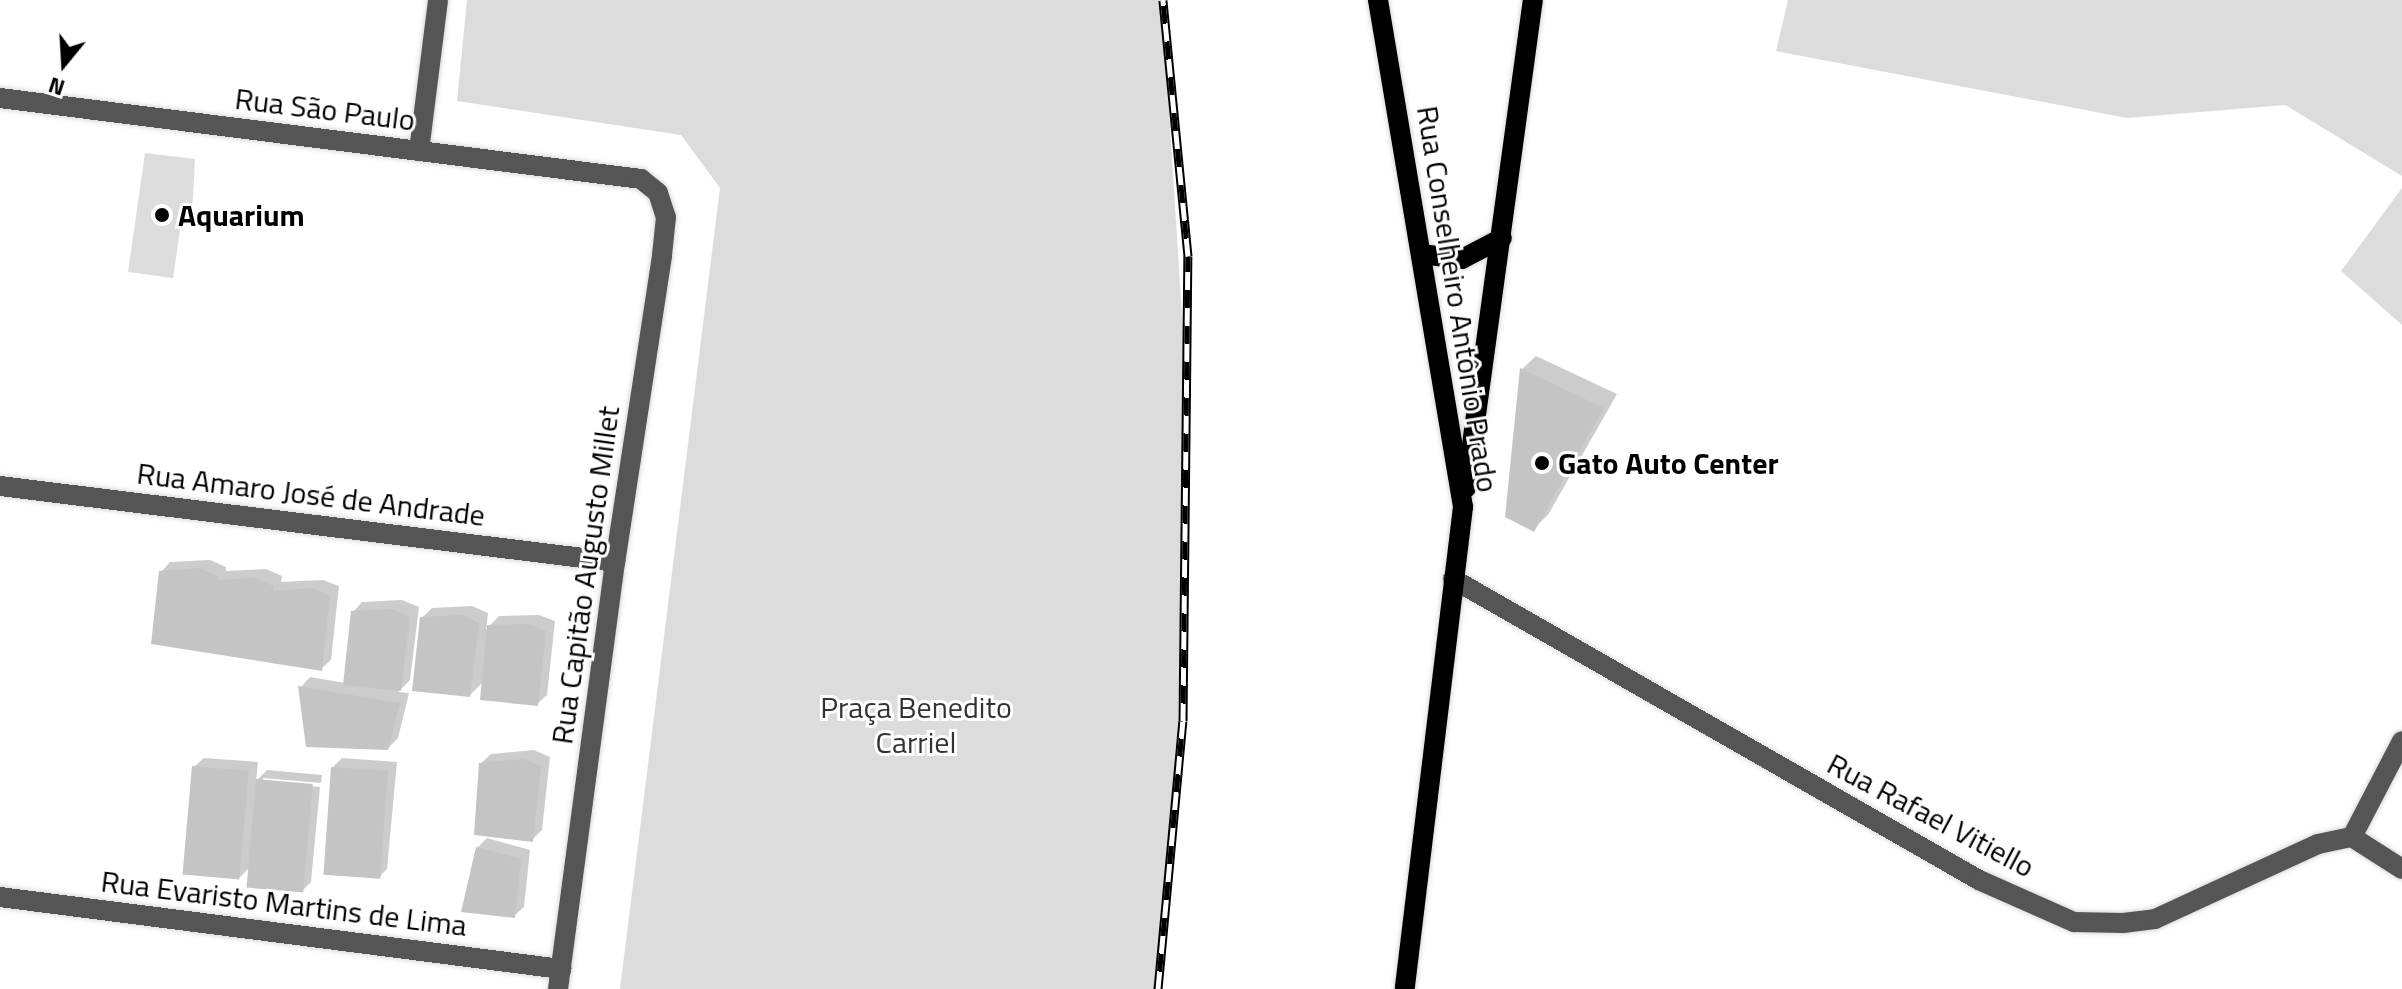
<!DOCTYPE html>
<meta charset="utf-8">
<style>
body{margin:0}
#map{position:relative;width:2402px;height:989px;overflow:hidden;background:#fff;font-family:"Titillium Web",sans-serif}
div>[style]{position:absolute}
.green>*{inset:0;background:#dcdcdc}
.shadow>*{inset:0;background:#0003}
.building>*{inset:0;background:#c4c4c4;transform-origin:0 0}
.roads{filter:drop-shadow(0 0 2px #dbdbdb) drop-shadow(0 0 2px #dbdbdb)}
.minor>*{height:20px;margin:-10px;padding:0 10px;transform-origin:10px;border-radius:10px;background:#555}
.major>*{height:20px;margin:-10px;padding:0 10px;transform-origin:10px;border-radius:10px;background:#000}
.rail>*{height:9px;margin-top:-4.5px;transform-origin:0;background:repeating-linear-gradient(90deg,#fff 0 18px,#000 0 36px);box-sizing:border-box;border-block:2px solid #000}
.dots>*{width:22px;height:22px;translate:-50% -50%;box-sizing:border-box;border:4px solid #fff;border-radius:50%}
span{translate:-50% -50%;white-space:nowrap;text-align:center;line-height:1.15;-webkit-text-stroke:6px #fff;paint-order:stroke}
.street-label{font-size:30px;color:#000}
.poi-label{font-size:30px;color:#000;font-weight:700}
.left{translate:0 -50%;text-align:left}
.park-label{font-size:30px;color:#333}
.north{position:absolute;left:24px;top:24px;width:80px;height:80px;-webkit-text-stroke:6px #fff;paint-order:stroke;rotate:198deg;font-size:22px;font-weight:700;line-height:32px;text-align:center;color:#000}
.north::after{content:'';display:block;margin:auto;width:28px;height:36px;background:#000;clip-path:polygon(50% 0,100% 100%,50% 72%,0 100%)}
</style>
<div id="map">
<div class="green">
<div style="clip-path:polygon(467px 0,1162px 0,1186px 380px,1177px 779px,1158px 989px,620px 989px,720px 188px,681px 135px,457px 101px)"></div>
<div style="clip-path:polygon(1788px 0,2402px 0,2402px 176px,2285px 105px,2127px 118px,1776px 51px)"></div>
<div style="clip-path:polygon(145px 153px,195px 159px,192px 214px,182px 216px,173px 278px,128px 272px)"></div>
<div style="clip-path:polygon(2402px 188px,2402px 325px,2341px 271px)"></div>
</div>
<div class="shadow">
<div style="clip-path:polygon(1536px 356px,1617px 394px,1548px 515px,1533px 529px,1522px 369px)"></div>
<div style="clip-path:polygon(210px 560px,226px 567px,226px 571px,266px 569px,282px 576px,281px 582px,323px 580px,339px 586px,331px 660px,321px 669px,161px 572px,170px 562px)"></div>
<div style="clip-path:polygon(402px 600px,419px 607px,410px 680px,398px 692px,409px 693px,398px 738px,388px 748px,301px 687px,310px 677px,345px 683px,353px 612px,362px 602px)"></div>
<div style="clip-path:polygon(472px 606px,488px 613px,486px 630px,499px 616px,539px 615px,555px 621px,547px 695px,537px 704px,484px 681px,470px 695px,422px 618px,432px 608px)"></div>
<div style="clip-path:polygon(534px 750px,550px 757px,542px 830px,532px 840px,481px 763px,491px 754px)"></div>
<div style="clip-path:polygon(204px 758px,258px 762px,256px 781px,267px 770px,322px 775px,321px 783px,263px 778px,263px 782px,320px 787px,311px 882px,301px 892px,248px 869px,238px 879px,194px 767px)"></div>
<div style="clip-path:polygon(342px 758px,397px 762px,387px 869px,377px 879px,332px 768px)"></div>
<div style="clip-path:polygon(487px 838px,530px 850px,524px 907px,514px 916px,477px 848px)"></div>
</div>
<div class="building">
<div style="clip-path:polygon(1520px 368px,1604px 408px,1534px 532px,1505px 517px)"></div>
<div style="clip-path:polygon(199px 568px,217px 576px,217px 580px,255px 578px,273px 586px,273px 591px,312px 588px,330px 596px,322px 671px,151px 644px,159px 571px)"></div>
<div style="clip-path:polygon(392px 609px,410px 617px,401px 691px,343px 685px,351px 611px)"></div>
<div style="clip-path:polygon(462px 615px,479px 623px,470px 697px,412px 691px,420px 617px)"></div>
<div style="clip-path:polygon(528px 624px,546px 631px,538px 706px,480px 700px,487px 625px)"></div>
<div style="clip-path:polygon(298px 686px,400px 703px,388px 750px,306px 747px)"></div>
<div style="clip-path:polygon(523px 759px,541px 766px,533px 842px,474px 835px,479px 763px)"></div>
<div style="left:192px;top:766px;width:57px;height:109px;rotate:5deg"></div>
<div style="left:331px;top:767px;width:57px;height:108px;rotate:4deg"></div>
<div style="left:256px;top:779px;width:57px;height:109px;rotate:5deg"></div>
<div style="clip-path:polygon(476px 847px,521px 859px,515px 918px,461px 912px)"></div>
</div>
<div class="roads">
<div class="minor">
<div style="left:0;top:98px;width:646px;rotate:7.2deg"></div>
<div style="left:641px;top:179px;width:22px;rotate:39deg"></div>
<div style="left:658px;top:193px;width:25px;rotate:72deg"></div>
<div style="left:666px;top:217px;width:39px;rotate:96deg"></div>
<div style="left:662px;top:256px;width:310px;rotate:98.7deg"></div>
<div style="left:615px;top:562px;width:431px;rotate:97.6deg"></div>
<div style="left:419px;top:151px;width:152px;rotate:-82.8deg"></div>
<div style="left:0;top:486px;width:620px;rotate:7.04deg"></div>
<div style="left:1453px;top:579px;width:606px;rotate:29.78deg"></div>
<div style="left:1979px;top:880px;width:104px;rotate:23.9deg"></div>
<div style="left:2074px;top:922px;width:49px;rotate:1.2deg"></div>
<div style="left:2123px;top:923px;width:32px;rotate:-7deg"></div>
<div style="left:2155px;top:919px;width:179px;rotate:-24.7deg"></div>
<div style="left:2318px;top:844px;width:35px;rotate:-12deg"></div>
<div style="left:2352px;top:837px;width:59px;rotate:32.6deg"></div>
<div style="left:2352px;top:837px;width:108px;rotate:-62.5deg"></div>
<div style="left:0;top:897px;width:566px;rotate:7.31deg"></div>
</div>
<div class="major">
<div style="left:1378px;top:0;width:514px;rotate:80.48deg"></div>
<div style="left:1463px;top:507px;width:485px;rotate:96.9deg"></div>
<div style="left:1421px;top:254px;width:41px;rotate:7deg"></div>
<div style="left:1462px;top:259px;width:45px;rotate:-27.7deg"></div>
<div style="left:1466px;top:488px;width:493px;rotate:-82.2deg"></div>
</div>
</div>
<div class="rail">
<div style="left:1158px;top:989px;width:269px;rotate:-84.7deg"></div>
<div style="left:1183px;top:721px;width:465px;rotate:-89.4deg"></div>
<div style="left:1188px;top:256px;width:257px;rotate:-95.6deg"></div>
</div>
<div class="dots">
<div style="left:162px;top:215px;background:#000"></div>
<div style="left:1542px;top:463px;background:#000"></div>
</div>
<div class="street-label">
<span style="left:325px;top:109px;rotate:7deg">Rua São Paulo</span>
<span style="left:1458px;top:299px;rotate:81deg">Rua Conselheiro Antônio Prado</span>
<span style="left:311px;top:494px;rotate:7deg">Rua Amaro José de Andrade</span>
<span style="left:585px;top:575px;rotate:-82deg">Rua Capitão Augusto Millet</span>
<span style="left:1931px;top:815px;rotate:28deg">Rua Rafael Vitiello</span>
<span style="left:284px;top:903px;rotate:7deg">Rua Evaristo Martins de Lima</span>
</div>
<div class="poi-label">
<span class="left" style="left:178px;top:215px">Aquarium</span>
<span class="left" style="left:1558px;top:463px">Gato Auto Center</span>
</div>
<div class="park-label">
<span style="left:916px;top:724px">Praça Benedito<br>Carriel</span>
</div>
<div class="north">N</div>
</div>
